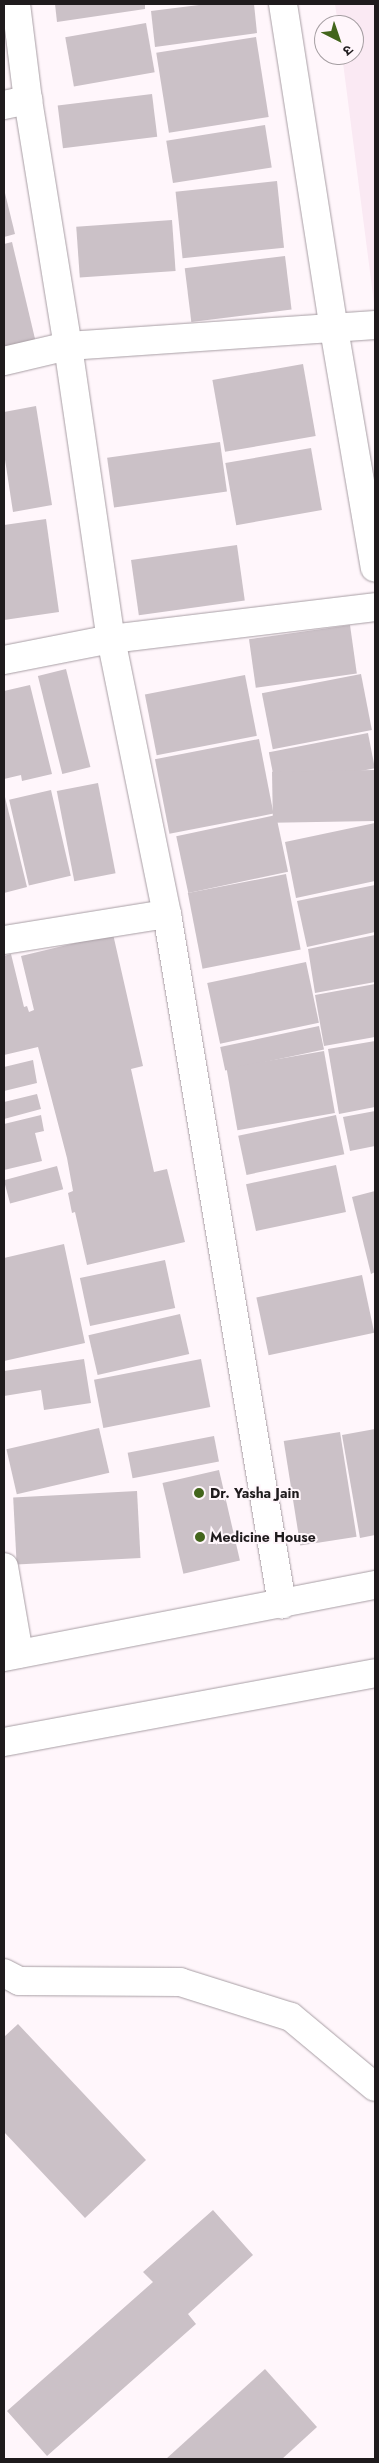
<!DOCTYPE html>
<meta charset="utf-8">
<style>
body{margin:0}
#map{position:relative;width:379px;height:2463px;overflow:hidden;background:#fff6fb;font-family:Jost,"Noto Sans Devanagari",sans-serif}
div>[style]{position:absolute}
.built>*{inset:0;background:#fae9f3}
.building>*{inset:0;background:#cbc1c7;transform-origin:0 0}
.roads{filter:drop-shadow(0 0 1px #a89ea4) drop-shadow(0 0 1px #a89ea4)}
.minor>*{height:28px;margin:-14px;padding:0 14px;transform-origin:14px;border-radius:14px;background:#fff}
.dots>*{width:14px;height:14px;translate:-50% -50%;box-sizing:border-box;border:2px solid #fff6fb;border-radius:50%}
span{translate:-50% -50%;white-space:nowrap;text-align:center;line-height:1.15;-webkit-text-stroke:4px #fff6fb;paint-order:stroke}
.poi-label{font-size:14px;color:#1f1b1d;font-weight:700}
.left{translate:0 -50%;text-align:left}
.frame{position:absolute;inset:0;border:5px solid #1f1b1d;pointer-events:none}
.north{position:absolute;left:314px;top:15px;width:50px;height:50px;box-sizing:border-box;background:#fff6fb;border:1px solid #a59ea2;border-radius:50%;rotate:139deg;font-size:14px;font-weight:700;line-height:20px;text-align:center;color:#1f1b1d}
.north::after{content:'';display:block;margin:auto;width:18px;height:22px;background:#43651c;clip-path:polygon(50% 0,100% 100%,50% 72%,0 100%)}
</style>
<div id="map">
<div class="built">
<div style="clip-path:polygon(335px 4px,375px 4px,375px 311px,342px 55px,354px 55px,354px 25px,338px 25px)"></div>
</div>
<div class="building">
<div style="clip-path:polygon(55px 4px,145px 4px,145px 9px,57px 22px)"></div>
<div style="clip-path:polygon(207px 4px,254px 4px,257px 33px,155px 47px,151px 11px)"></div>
<div style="left:146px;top:23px;width:50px;height:82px;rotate:80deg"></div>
<div style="left:256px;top:37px;width:81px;height:101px;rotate:81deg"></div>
<div style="left:152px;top:94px;width:43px;height:95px;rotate:83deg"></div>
<div style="left:265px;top:125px;width:43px;height:100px;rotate:81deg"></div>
<div style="left:277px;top:181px;width:67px;height:102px;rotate:84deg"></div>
<div style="clip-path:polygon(4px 189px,15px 234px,4px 237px)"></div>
<div style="left:172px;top:220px;width:51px;height:96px;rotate:86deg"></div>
<div style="clip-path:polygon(12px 242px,36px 343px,4px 351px,4px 244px)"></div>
<div style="left:285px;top:256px;width:54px;height:101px;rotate:83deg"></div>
<div style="left:303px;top:364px;width:73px;height:92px;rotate:80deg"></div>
<div style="clip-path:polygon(36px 406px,52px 505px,13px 512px,4px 453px,4px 412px)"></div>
<div style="left:220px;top:442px;width:50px;height:114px;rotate:82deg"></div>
<div style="left:311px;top:448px;width:63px;height:87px;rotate:80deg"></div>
<div style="clip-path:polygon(46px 519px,59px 612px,4px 620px,4px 525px)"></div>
<div style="left:237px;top:545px;width:56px;height:107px;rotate:82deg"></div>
<div style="left:350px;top:625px;width:49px;height:102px;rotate:82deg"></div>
<div style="left:66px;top:669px;width:101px;height:29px;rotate:76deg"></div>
<div style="left:361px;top:674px;width:57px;height:101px;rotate:79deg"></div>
<div style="left:245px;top:675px;width:62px;height:102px;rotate:79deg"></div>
<div style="clip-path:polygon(30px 685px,52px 774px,22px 781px,21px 775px,4px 779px,4px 691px)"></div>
<div style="left:368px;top:733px;width:36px;height:101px;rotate:79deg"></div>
<div style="left:259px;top:739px;width:76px;height:106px;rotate:79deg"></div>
<div style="left:374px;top:770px;width:51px;height:102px;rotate:89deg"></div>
<div style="left:98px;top:783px;width:92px;height:42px;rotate:79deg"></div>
<div style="left:51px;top:790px;width:88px;height:43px;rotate:77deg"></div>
<div style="clip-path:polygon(4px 793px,27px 887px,4px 893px)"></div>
<div style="left:276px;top:815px;width:58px;height:102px;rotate:78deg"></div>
<div style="clip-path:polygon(375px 823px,375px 881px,296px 898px,285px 842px)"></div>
<div style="left:286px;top:874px;width:77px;height:100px;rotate:79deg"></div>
<div style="clip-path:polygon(375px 885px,375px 932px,307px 947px,297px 901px)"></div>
<div style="clip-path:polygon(113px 934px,143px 1066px,131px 1069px,154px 1172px,167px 1169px,185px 1242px,87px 1265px,75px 1212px,72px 1213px,68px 1193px,73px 1191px,67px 1158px,38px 1047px,4px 1055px,4px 956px,11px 954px,24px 1007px,27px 1006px,29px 1012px,34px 1010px,21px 956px)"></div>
<div style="clip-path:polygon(375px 935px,375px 982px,315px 993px,308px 949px)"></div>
<div style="left:306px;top:962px;width:62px;height:101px;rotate:78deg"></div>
<div style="clip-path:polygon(375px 984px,375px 1037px,324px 1046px,315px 995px)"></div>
<div style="left:319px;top:1026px;width:24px;height:101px;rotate:78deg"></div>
<div style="clip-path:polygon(375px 1041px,375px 1107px,339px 1114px,328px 1049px)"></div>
<div style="left:324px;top:1051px;width:63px;height:99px;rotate:80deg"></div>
<div style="clip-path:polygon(33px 1060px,37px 1083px,4px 1091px,4px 1067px)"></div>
<div style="clip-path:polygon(37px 1094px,41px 1109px,4px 1119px,4px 1102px)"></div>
<div style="clip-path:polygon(375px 1111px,375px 1146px,350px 1151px,343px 1117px)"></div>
<div style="clip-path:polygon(41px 1115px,44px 1131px,35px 1133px,42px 1161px,4px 1170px,4px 1124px)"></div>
<div style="left:336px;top:1115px;width:40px;height:100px;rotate:78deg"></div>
<div style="left:336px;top:1165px;width:48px;height:92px;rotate:78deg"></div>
<div style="left:57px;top:1166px;width:24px;height:55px;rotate:75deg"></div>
<div style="clip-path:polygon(375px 1191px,375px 1272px,371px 1274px,352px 1197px)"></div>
<div style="clip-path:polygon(64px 1244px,85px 1343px,4px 1361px,4px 1258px)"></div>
<div style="left:165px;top:1260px;width:49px;height:87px;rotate:78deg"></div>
<div style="left:362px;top:1275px;width:59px;height:108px;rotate:78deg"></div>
<div style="left:180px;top:1314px;width:41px;height:94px;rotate:77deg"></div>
<div style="clip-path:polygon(84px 1359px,91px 1403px,44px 1410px,41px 1390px,4px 1396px,4px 1371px)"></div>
<div style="left:201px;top:1359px;width:49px;height:109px;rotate:79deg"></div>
<div style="left:99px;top:1428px;width:46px;height:95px;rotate:77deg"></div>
<div style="clip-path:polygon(375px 1429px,375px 1535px,360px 1538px,342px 1435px)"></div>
<div style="left:340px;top:1432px;width:106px;height:57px;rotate:81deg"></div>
<div style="left:214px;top:1436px;width:26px;height:88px;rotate:79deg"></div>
<div style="left:219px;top:1470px;width:93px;height:58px;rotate:77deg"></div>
<div style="left:137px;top:1491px;width:67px;height:124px;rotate:87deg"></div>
<div style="clip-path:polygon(18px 2024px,146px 2160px,85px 2218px,4px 2132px,4px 2037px)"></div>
<div style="clip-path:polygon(213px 2210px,253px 2255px,188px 2314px,196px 2324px,47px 2456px,7px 2411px,153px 2282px,143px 2272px)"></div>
<div style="clip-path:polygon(265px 2369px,317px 2427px,282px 2459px,166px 2459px)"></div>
</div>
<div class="roads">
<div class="minor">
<div style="left:16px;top:4px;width:97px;rotate:82.9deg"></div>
<div style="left:28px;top:100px;width:249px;rotate:80.8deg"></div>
<div style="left:68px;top:346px;width:296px;rotate:81.7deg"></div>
<div style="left:111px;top:639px;width:281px;rotate:78.5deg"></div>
<div style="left:167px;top:914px;width:700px;rotate:80.54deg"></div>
<div style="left:283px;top:4px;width:329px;rotate:81.1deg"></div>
<div style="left:334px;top:329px;width:242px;rotate:80.3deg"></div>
<div style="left:4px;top:105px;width:25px;rotate:-12deg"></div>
<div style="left:4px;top:361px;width:66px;rotate:-13.2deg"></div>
<div style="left:68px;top:346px;width:308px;rotate:-3.9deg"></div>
<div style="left:4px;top:660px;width:109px;rotate:-11.1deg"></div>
<div style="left:111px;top:639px;width:266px;rotate:-6.9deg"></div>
<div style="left:4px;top:940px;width:165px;rotate:-9.1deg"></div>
<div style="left:4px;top:1567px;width:88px;rotate:80.2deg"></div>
<div style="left:4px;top:1657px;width:378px;rotate:-11deg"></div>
<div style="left:4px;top:1742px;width:377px;rotate:-10.5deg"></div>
<div style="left:4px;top:1973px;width:17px;rotate:28deg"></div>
<div style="left:19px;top:1981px;width:161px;rotate:0.4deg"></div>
<div style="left:180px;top:1982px;width:116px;rotate:17.5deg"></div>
<div style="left:291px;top:2017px;width:109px;rotate:39.8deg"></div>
</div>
</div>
<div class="dots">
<div style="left:199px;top:1493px;background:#43651c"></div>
<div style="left:200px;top:1537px;background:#43651c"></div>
</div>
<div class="poi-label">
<span class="left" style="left:210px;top:1493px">Dr. Yasha Jain</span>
<span class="left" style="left:210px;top:1537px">Medicine House</span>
</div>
<div class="frame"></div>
<div class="north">उ</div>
</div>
